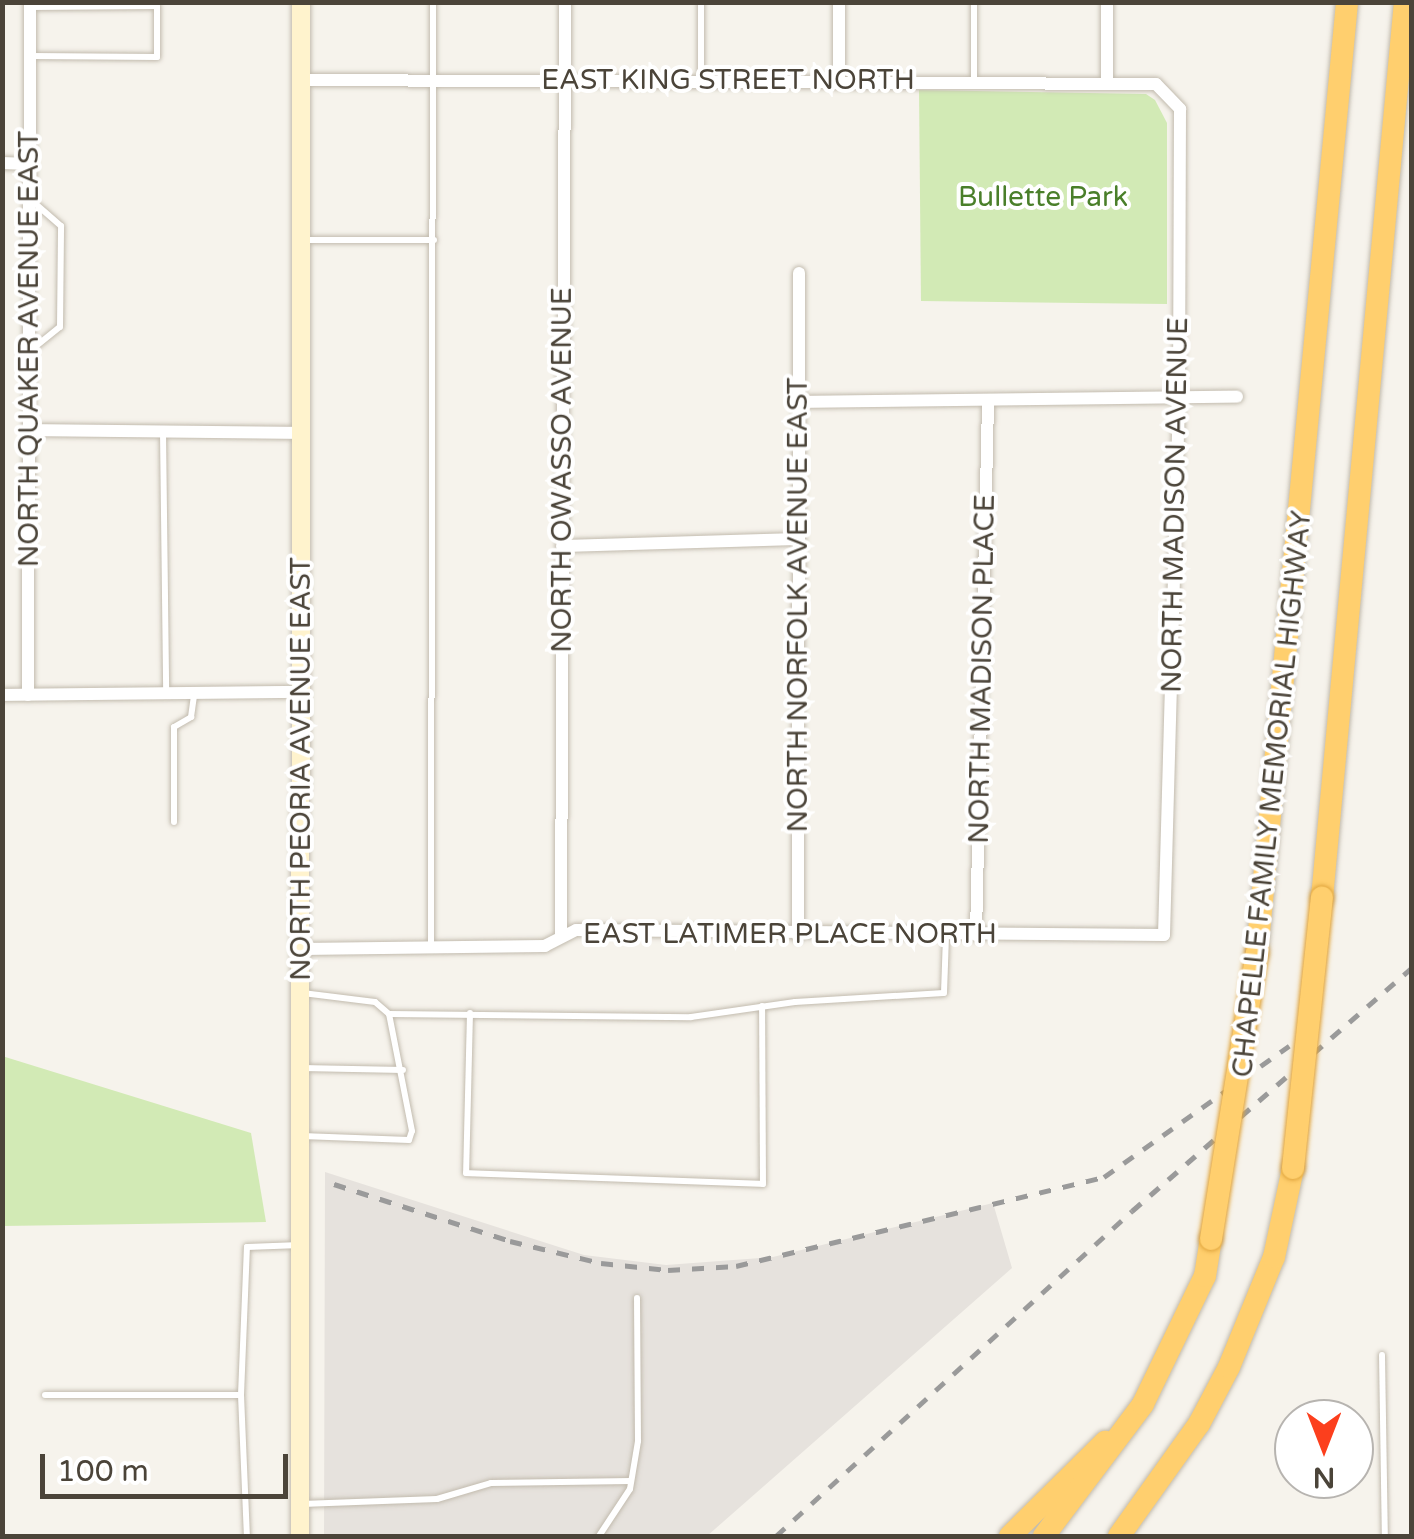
<!DOCTYPE html>
<style>
body{margin:0}
#map{position:relative;width:1414px;height:1539px;overflow:hidden;background:#f6f3ec;font-family:"Varela Round",sans-serif}
div>[style]{position:absolute}
.industrial>*{inset:0;background:#e6e2dd}
.green>*{inset:0;background:#d2eab5}
.roads{filter:drop-shadow(0 0 2px #c2bbae) drop-shadow(0 0 2px #c2bbae)}
.lane>*{height:6px;margin:-3px;padding:0 3px;transform-origin:3px;border-radius:3px;background:#fff}
.street>*{height:12px;margin:-6px;padding:0 6px;transform-origin:6px;border-radius:6px;background:#fff}
.secondary>*{height:18px;margin:-9px;padding:0 9px;transform-origin:9px;border-radius:9px;background:#fff3cd}
.highway>*{height:22px;margin:-11px;padding:0 11px;transform-origin:11px;border-radius:11px;background:#ffcf6e}
.rail>*{height:5px;margin-top:-2.5px;transform-origin:0;background:repeating-linear-gradient(90deg,#9a9a9a 0 12px,transparent 0 24px)}
.bridges{filter:drop-shadow(0 0 2px #e0a43c) drop-shadow(0 0 2px #e0a43c)}
.highway-bridge>*{height:22px;margin:-11px;padding:0 11px;transform-origin:11px;border-radius:11px;background:#ffcf6e}
span{translate:-50% -50%;white-space:nowrap;text-align:center;line-height:1.15;-webkit-text-stroke:8px #fff;paint-order:stroke}
.street-label{font-size:28px;color:#4b4439}
.park-label{font-size:28px;color:#4a7f2a}
.frame{position:absolute;inset:0;border:5px solid #4b4439;pointer-events:none}
.north{position:absolute;left:1274px;top:1399px;width:100px;height:100px;box-sizing:border-box;background:#fff;border:2px solid #b7b4b0;border-radius:50%;rotate:180deg;font-size:28px;font-weight:700;line-height:40px;text-align:center;color:#4b4439}
.north::after{content:'';display:block;margin:auto;width:35px;height:45px;background:#fc3f1d;clip-path:polygon(50% 0,100% 100%,50% 72%,0 100%)}
.scale{position:absolute;left:40px;top:1454px;width:248px;height:45px;box-sizing:border-box;border:5px solid #4b4439;border-top:0;padding-left:12px;font-size:30px;line-height:35px;white-space:nowrap;color:#4b4439;-webkit-text-stroke:8px #fff;paint-order:stroke}
</style>
<div id="map">
<div class="industrial">
<div style="clip-path:polygon(325px 1172px,584px 1255px,666px 1265px,773px 1257px,993px 1203px,1012px 1268px,707px 1536px,324px 1536px)"></div>
</div>
<div class="green">
<div style="clip-path:polygon(919px 90px,1146px 94px,1155px 100px,1167px 123px,1167px 304px,921px 301px)"></div>
<div style="clip-path:polygon(2px 1056px,251px 1133px,266px 1222px,3px 1226px)"></div>
</div>
<div class="roads">
<div class="lane">
<div style="left:701px;top:2px;width:78px;rotate:90deg"></div>
<div style="left:974px;top:2px;width:79px;rotate:90deg"></div>
<div style="left:31px;top:7px;width:126px;rotate:-0.5deg"></div>
<div style="left:157px;top:6px;width:51px;rotate:90deg"></div>
<div style="left:157px;top:57px;width:125px;rotate:-179.5deg"></div>
<div style="left:303px;top:240px;width:131px"></div>
<div style="left:30px;top:351px;width:38px;rotate:-39deg"></div>
<div style="left:60px;top:327px;width:101px;rotate:-89.4deg"></div>
<div style="left:61px;top:226px;width:38px;rotate:-139deg"></div>
<div style="left:163px;top:432px;width:260px;rotate:89.3deg"></div>
<div style="left:174px;top:822px;width:95px;rotate:-90deg"></div>
<div style="left:174px;top:727px;width:20px;rotate:-30deg"></div>
<div style="left:191px;top:717px;width:22px;rotate:-82deg"></div>
<div style="left:431px;top:946px;width:944px;rotate:-89.88deg"></div>
<div style="left:470px;top:1013px;width:160px;rotate:91.4deg"></div>
<div style="left:466px;top:1173px;width:297px;rotate:2.1deg"></div>
<div style="left:763px;top:1184px;width:178px;rotate:-90.3deg"></div>
<div style="left:389px;top:1014px;width:302px;rotate:0.6deg"></div>
<div style="left:691px;top:1017px;width:105px;rotate:-8.2deg"></div>
<div style="left:795px;top:1002px;width:149px;rotate:-3.5deg"></div>
<div style="left:944px;top:993px;width:58px;rotate:-88deg"></div>
<div style="left:302px;top:1068px;width:101px;rotate:1.1deg"></div>
<div style="left:302px;top:1136px;width:107px;rotate:2.1deg"></div>
<div style="left:409px;top:1140px;width:9px;rotate:-72deg"></div>
<div style="left:412px;top:1131px;width:119px;rotate:-101.1deg"></div>
<div style="left:389px;top:1014px;width:18px;rotate:-139deg"></div>
<div style="left:375px;top:1002px;width:73px;rotate:-172.9deg"></div>
<div style="left:1382px;top:1355px;width:181px;rotate:89.1deg"></div>
<div style="left:45px;top:1395px;width:196px"></div>
<div style="left:241px;top:1395px;width:148px;rotate:-87.7deg"></div>
<div style="left:247px;top:1247px;width:53px;rotate:-2.2deg"></div>
<div style="left:241px;top:1395px;width:141px;rotate:87.6deg"></div>
<div style="left:302px;top:1504px;width:135px;rotate:-2.1deg"></div>
<div style="left:437px;top:1499px;width:56px;rotate:-16.5deg"></div>
<div style="left:491px;top:1483px;width:140px;rotate:-0.8deg"></div>
<div style="left:599px;top:1536px;width:56px;rotate:-56.6deg"></div>
<div style="left:630px;top:1489px;width:49px;rotate:-80.5deg"></div>
<div style="left:638px;top:1441px;width:143px;rotate:-90.4deg"></div>
</div>
<div class="street">
<div style="left:839px;top:2px;width:76px;rotate:90deg"></div>
<div style="left:1107px;top:2px;width:82px;rotate:90deg"></div>
<div style="left:301px;top:80px;width:855px;rotate:0.27deg"></div>
<div style="left:1156px;top:84px;width:35px;rotate:46deg"></div>
<div style="left:1180px;top:109px;width:289px;rotate:90.2deg"></div>
<div style="left:1179px;top:398px;width:537px;rotate:91.6deg"></div>
<div style="left:1164px;top:935px;width:588px;rotate:-179.51deg"></div>
<div style="left:576px;top:930px;width:35px;rotate:153deg"></div>
<div style="left:545px;top:946px;width:244px;rotate:179.3deg"></div>
<div style="left:2px;top:163px;width:27px;rotate:2deg"></div>
<div style="left:799px;top:402px;width:438px;rotate:-0.7deg"></div>
<div style="left:29px;top:430px;width:273px;rotate:0.6deg"></div>
<div style="left:562px;top:546px;width:237px;rotate:-1.7deg"></div>
<div style="left:2px;top:695px;width:298px;rotate:-0.6deg"></div>
<div style="left:28px;top:695px;width:693px;rotate:-89.83deg"></div>
<div style="left:976px;top:935px;width:532px;rotate:-88.71deg"></div>
<div style="left:798px;top:936px;width:663px;rotate:-89.91deg"></div>
<div style="left:561px;top:937px;width:935px;rotate:-89.75deg"></div>
</div>
<div class="secondary">
<div style="left:300px;top:1536px;width:1534px;rotate:-89.96deg"></div>
</div>
<div class="highway">
<div style="left:1322px;top:898px;width:900px;rotate:-84.71deg"></div>
<div style="left:1257px;top:953px;width:955px;rotate:-84.59deg"></div>
<div style="left:1010px;top:1536px;width:134px;rotate:-44.7deg"></div>
<div style="left:1044px;top:1536px;width:165px;rotate:-53.1deg"></div>
<div style="left:1143px;top:1404px;width:142px;rotate:-64.2deg"></div>
<div style="left:1205px;top:1276px;width:37px;rotate:-81deg"></div>
<div style="left:1119px;top:1536px;width:138px;rotate:-54.5deg"></div>
<div style="left:1199px;top:1424px;width:64px;rotate:-62.2deg"></div>
<div style="left:1229px;top:1367px;width:119px;rotate:-67.8deg"></div>
<div style="left:1274px;top:1257px;width:91px;rotate:-77.9deg"></div>
</div>
</div>
<div class="rail">
<div style="left:334px;top:1184px;width:185px;rotate:17.9deg"></div>
<div style="left:510px;top:1241px;width:94px;rotate:13.6deg"></div>
<div style="left:601px;top:1263px;width:67px;rotate:6deg"></div>
<div style="left:668px;top:1270px;width:68px;rotate:-3.4deg"></div>
<div style="left:736px;top:1266px;width:379px;rotate:-13.6deg"></div>
<div style="left:1104px;top:1177px;width:227px;rotate:-35.3deg"></div>
<div style="left:776px;top:1536px;width:482px;rotate:-42.4deg"></div>
<div style="left:1132px;top:1211px;width:371px;rotate:-41deg"></div>
</div>
<div class="bridges">
<div class="highway-bridge">
<div style="left:1293px;top:1168px;width:272px;rotate:-83.9deg"></div>
<div style="left:1211px;top:1239px;width:290px;rotate:-80.9deg"></div>
</div>
</div>
<div class="street-label">
<span style="left:728px;top:80px">EAST KING STREET NORTH</span>
<span style="left:29px;top:349px;rotate:-90deg">NORTH QUAKER AVENUE EAST</span>
<span style="left:562px;top:470px;rotate:-90deg">NORTH OWASSO AVENUE</span>
<span style="left:1175px;top:505px;rotate:-89deg">NORTH MADISON AVENUE</span>
<span style="left:798px;top:605px;rotate:-90deg">NORTH NORFOLK AVENUE EAST</span>
<span style="left:982px;top:669px;rotate:-89deg">NORTH MADISON PLACE</span>
<span style="left:301px;top:769px;rotate:-90deg">NORTH PEORIA AVENUE EAST</span>
<span style="left:1272px;top:794px;rotate:-84deg">CHAPELLE FAMILY MEMORIAL HIGHWAY</span>
<span style="left:790px;top:934px">EAST LATIMER PLACE NORTH</span>
</div>
<div class="park-label">
<span style="left:1043px;top:197px">Bullette Park</span>
</div>
<div class="frame"></div>
<div class="north">N</div>
<div class="scale">100 m</div>
</div>
